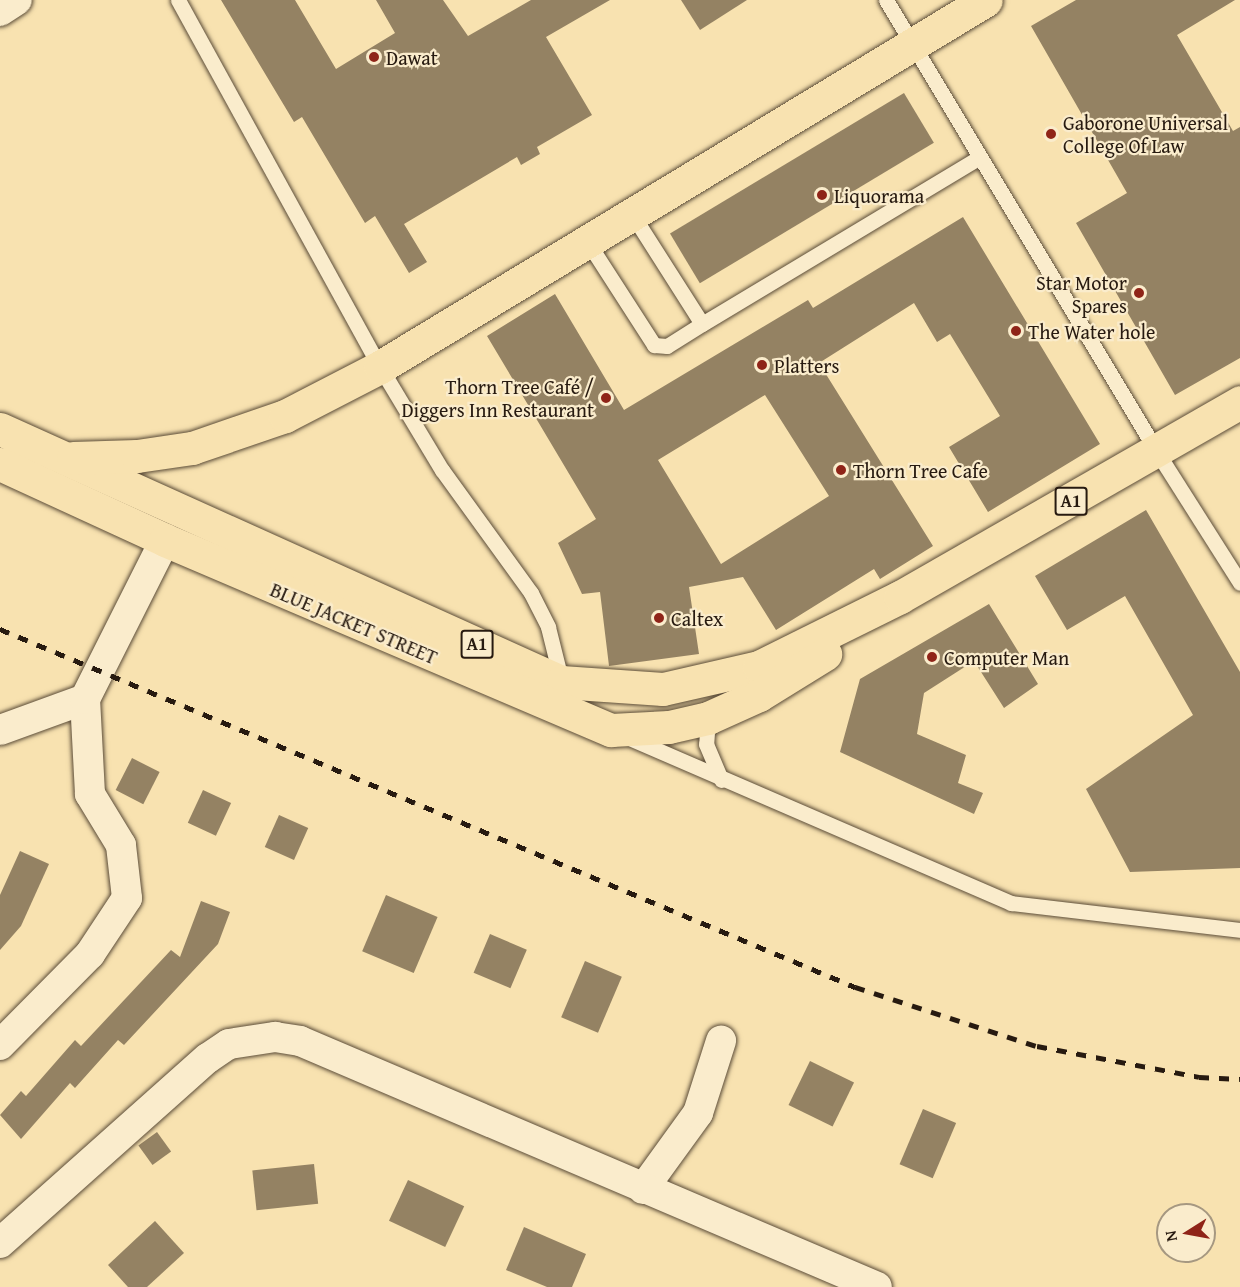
<!DOCTYPE html>
<meta charset="utf-8">
<style>
body{margin:0}
#map{position:relative;width:1240px;height:1287px;overflow:hidden;background:#f8e2b0;font-family:"Gentium Book Plus",serif}
div>[style]{position:absolute}
.building>*{inset:0;background:#948263;transform-origin:0 0}
.roads{filter:drop-shadow(0 0 2px #5b4c38) drop-shadow(0 0 2px #5b4c38)}
.service>*{height:15px;margin:-7.5px;padding:0 7.5px;transform-origin:7.5px;border-radius:7.5px;background:#faeccc}
.minor>*{height:30px;margin:-15px;padding:0 15px;transform-origin:15px;border-radius:15px;background:#faeccc}
.trunk>*{height:33px;margin:-16.5px;padding:0 16.5px;transform-origin:16.5px;border-radius:16.5px;background:#f8e2b0}
.rail>*{height:4.5px;margin-top:-2.25px;transform-origin:0;background:repeating-linear-gradient(90deg,#271a10 0 10px,transparent 0 20px)}
.dots>*{width:16px;height:16px;translate:-50% -50%;box-sizing:border-box;border:3px solid #faeccc;border-radius:50%}
span{translate:-50% -50%;white-space:nowrap;text-align:center;line-height:1.15;-webkit-text-stroke:4.5px #faeccc;paint-order:stroke}
.shield-label span{padding:2px 4px;background:#faeccc;border:2px solid;border-radius:4px;-webkit-text-stroke-width:0}
.shield-label{font-size:18px;color:#271a10;font-weight:700}
.poi-label{font-size:20px;color:#271a10}
.left{translate:0 -50%;text-align:left}
.right{translate:-100% -50%;text-align:right}
.street-label{font-size:20px;color:#271a10}
.north{position:absolute;left:1156px;top:1203px;width:60px;height:60px;box-sizing:border-box;background:#faeccc;border:2px solid #a69881;border-radius:50%;rotate:259deg;font-size:16px;font-weight:700;line-height:24px;text-align:center;color:#271a10}
.north::after{content:'';display:block;margin:auto;width:21px;height:27px;background:#8f2418;clip-path:polygon(50% 0,100% 100%,50% 72%,0 100%)}
</style>
<div id="map">
<div class="building">
<div style="clip-path:polygon(221px 0,295px 0,336px 69px,395px 33px,376px 0,443px 0,468px 36px,531px 0,610px 0,546px 37px,592px 115px,537px 147px,540px 154px,521px 165px,517px 157px,404px 224px,427px 262px,409px 273px,375px 216px,365px 223px,302px 117px,294px 122px)"></div>
<div style="clip-path:polygon(681px 0,747px 0,700px 30px)"></div>
<div style="clip-path:polygon(1076px 0,1235px 0,1177px 35px,1233px 131px,1240px 127px,1240px 358px,1175px 395px,1076px 223px,1127px 193px,1031px 26px)"></div>
<div style="left:904px;top:93px;width:58px;height:273px;rotate:59deg"></div>
<div style="clip-path:polygon(evenodd,963px 217px,1100px 444px,988px 512px,949px 447px,1000px 416px,950px 334px,937px 342px,914px 303px,819px 363px,933px 546px,880px 579px,874px 569px,776px 630px,743px 577px,689px 587px,699px 654px,609px 666px,600px 592px,582px 594px,558px 543px,596px 519px,487px 336px,555px 294px,624px 410px,808px 300px,813px 308px,963px 217px,765px 395px,829px 496px,721px 564px,658px 460px,765px 395px)"></div>
<div style="clip-path:polygon(1146px 510px,1240px 672px,1240px 868px,1130px 872px,1086px 789px,1193px 715px,1125px 596px,1067px 630px,1035px 576px)"></div>
<div style="clip-path:polygon(989px 604px,1038px 684px,1004px 708px,974px 661px,924px 693px,917px 734px,966px 755px,958px 783px,983px 793px,974px 814px,840px 752px,860px 679px)"></div>
<div style="left:132px;top:758px;width:31px;height:36px;rotate:27deg"></div>
<div style="left:203px;top:790px;width:31px;height:36px;rotate:25deg"></div>
<div style="left:279px;top:815px;width:32px;height:35px;rotate:24deg"></div>
<div style="clip-path:polygon(20px 851px,49px 864px,21px 926px,0 950px,0 895px)"></div>
<div style="left:386px;top:895px;width:56px;height:61px;rotate:23deg"></div>
<div style="clip-path:polygon(201px 901px,230px 912px,218px 944px,124px 1045px,118px 1040px,75px 1088px,70px 1083px,21px 1139px,0 1115px,21px 1091px,26px 1096px,75px 1040px,81px 1046px,171px 950px,180px 957px)"></div>
<div style="left:490px;top:934px;width:40px;height:42px;rotate:23deg"></div>
<div style="left:585px;top:961px;width:40px;height:61px;rotate:23deg"></div>
<div style="left:810px;top:1061px;width:49px;height:49px;rotate:26deg"></div>
<div style="left:923px;top:1109px;width:36px;height:60px;rotate:23deg"></div>
<div style="left:157px;top:1132px;width:24px;height:23px;rotate:54deg"></div>
<div style="left:314px;top:1164px;width:40px;height:62px;rotate:84deg"></div>
<div style="left:408px;top:1180px;width:62px;height:45px;rotate:25deg"></div>
<div style="clip-path:polygon(155px 1221px,184px 1253px,147px 1287px,128px 1287px,108px 1265px)"></div>
<div style="clip-path:polygon(524px 1227px,586px 1254px,572px 1287px,547px 1287px,506px 1270px)"></div>
</div>
<div class="roads">
<div class="service">
<div style="left:178px;top:0;width:419px;rotate:61.2deg"></div>
<div style="left:380px;top:367px;width:120px;rotate:59deg"></div>
<div style="left:442px;top:470px;width:152px;rotate:54.1deg"></div>
<div style="left:531px;top:593px;width:38px;rotate:63deg"></div>
<div style="left:548px;top:627px;width:54px;rotate:76deg"></div>
<div style="left:886px;top:0;width:527px;rotate:59.05deg"></div>
<div style="left:1157px;top:452px;width:155px;rotate:57.6deg"></div>
<div style="left:632px;top:214px;width:130px;rotate:57.5deg"></div>
<div style="left:702px;top:324px;width:324px;rotate:-31deg"></div>
<div style="left:587px;top:241px;width:124px;rotate:57.2deg"></div>
<div style="left:654px;top:345px;width:13px;rotate:4deg"></div>
<div style="left:667px;top:346px;width:41px;rotate:-32.2deg"></div>
<div style="left:708px;top:718px;width:26px;rotate:94deg"></div>
<div style="left:706px;top:744px;width:39px;rotate:67deg"></div>
<div style="left:625px;top:736px;width:421px;rotate:23.4deg"></div>
<div style="left:1011px;top:903px;width:231px;rotate:6.7deg"></div>
</div>
<div class="minor">
<div style="left:0;top:11px;width:20px;rotate:-33deg"></div>
<div style="left:0;top:730px;width:90px;rotate:-20deg"></div>
<div style="left:0;top:1045px;width:128px;rotate:-45.3deg"></div>
<div style="left:90px;top:954px;width:67px;rotate:-56.5deg"></div>
<div style="left:127px;top:898px;width:53px;rotate:-96.5deg"></div>
<div style="left:121px;top:845px;width:60px;rotate:-121.3deg"></div>
<div style="left:90px;top:794px;width:95px;rotate:-93deg"></div>
<div style="left:85px;top:699px;width:178px;rotate:-63.3deg"></div>
<div style="left:643px;top:1189px;width:94px;rotate:-54.1deg"></div>
<div style="left:698px;top:1113px;width:76px;rotate:-72.3deg"></div>
<div style="left:0;top:1243px;width:278px;rotate:-41.7deg"></div>
<div style="left:208px;top:1058px;width:25px;rotate:-34deg"></div>
<div style="left:229px;top:1044px;width:47px;rotate:-8.7deg"></div>
<div style="left:275px;top:1037px;width:25px;rotate:9deg"></div>
<div style="left:300px;top:1041px;width:627px;rotate:23.09deg"></div>
</div>
<div class="trunk">
<div style="left:0;top:429px;width:615px;rotate:24.27deg"></div>
<div style="left:561px;top:682px;width:102px;rotate:3.9deg"></div>
<div style="left:663px;top:689px;width:98px;rotate:-12.9deg"></div>
<div style="left:759px;top:667px;width:157px;rotate:-26.4deg"></div>
<div style="left:900px;top:597px;width:392px;rotate:-29.8deg"></div>
<div style="left:73px;top:458px;width:64px;rotate:-1.8deg"></div>
<div style="left:137px;top:456px;width:56px;rotate:-8.3deg"></div>
<div style="left:192px;top:448px;width:98px;rotate:-19deg"></div>
<div style="left:285px;top:416px;width:107px;rotate:-27.3deg"></div>
<div style="left:380px;top:367px;width:708px;rotate:-31.2deg"></div>
<div style="left:0;top:464px;width:182px;rotate:24.7deg"></div>
<div style="left:165px;top:540px;width:485px;rotate:23.1deg"></div>
<div style="left:611px;top:730px;width:58px;rotate:-3deg"></div>
<div style="left:669px;top:727px;width:40px;rotate:-13deg"></div>
<div style="left:708px;top:718px;width:56px;rotate:-24.3deg"></div>
<div style="left:759px;top:695px;width:78px;rotate:-31.8deg"></div>
</div>
</div>
<div class="rail">
<div style="left:0;top:629px;width:927px;rotate:22.72deg"></div>
<div style="left:855px;top:987px;width:191px;rotate:18deg"></div>
<div style="left:1037px;top:1046px;width:165px;rotate:10.8deg"></div>
<div style="left:1199px;top:1077px;width:41px;rotate:2.8deg"></div>
</div>
<div class="dots">
<div style="left:374px;top:57px;background:#8f2418"></div>
<div style="left:1051px;top:134px;background:#8f2418"></div>
<div style="left:822px;top:195px;background:#8f2418"></div>
<div style="left:1139px;top:293px;background:#8f2418"></div>
<div style="left:1016px;top:331px;background:#8f2418"></div>
<div style="left:762px;top:365px;background:#8f2418"></div>
<div style="left:606px;top:398px;background:#8f2418"></div>
<div style="left:841px;top:470px;background:#8f2418"></div>
<div style="left:659px;top:618px;background:#8f2418"></div>
<div style="left:932px;top:657px;background:#8f2418"></div>
</div>
<div class="shield-label">
<span style="left:1071px;top:501px">A1</span>
<span style="left:477px;top:644px">A1</span>
</div>
<div class="poi-label">
<span class="left" style="left:386px;top:57px">Dawat</span>
<span class="left" style="left:1063px;top:134px">Gaborone Universal<br>College Of Law</span>
<span class="left" style="left:834px;top:195px">Liquorama</span>
<span class="right" style="left:1127px;top:294px">Star Motor<br>Spares</span>
<span class="left" style="left:1028px;top:331px">The Water hole</span>
<span class="left" style="left:774px;top:365px">Platters</span>
<span class="right" style="left:594px;top:398px">Thorn Tree Café /<br>Diggers Inn Restaurant</span>
<span class="left" style="left:853px;top:470px">Thorn Tree Cafe</span>
<span class="left" style="left:671px;top:618px">Caltex</span>
<span class="left" style="left:944px;top:657px">Computer Man</span>
</div>
<div class="street-label">
<span style="left:354px;top:623px;rotate:23deg">BLUE JACKET STREET</span>
</div>
<div class="north">N</div>
</div>
